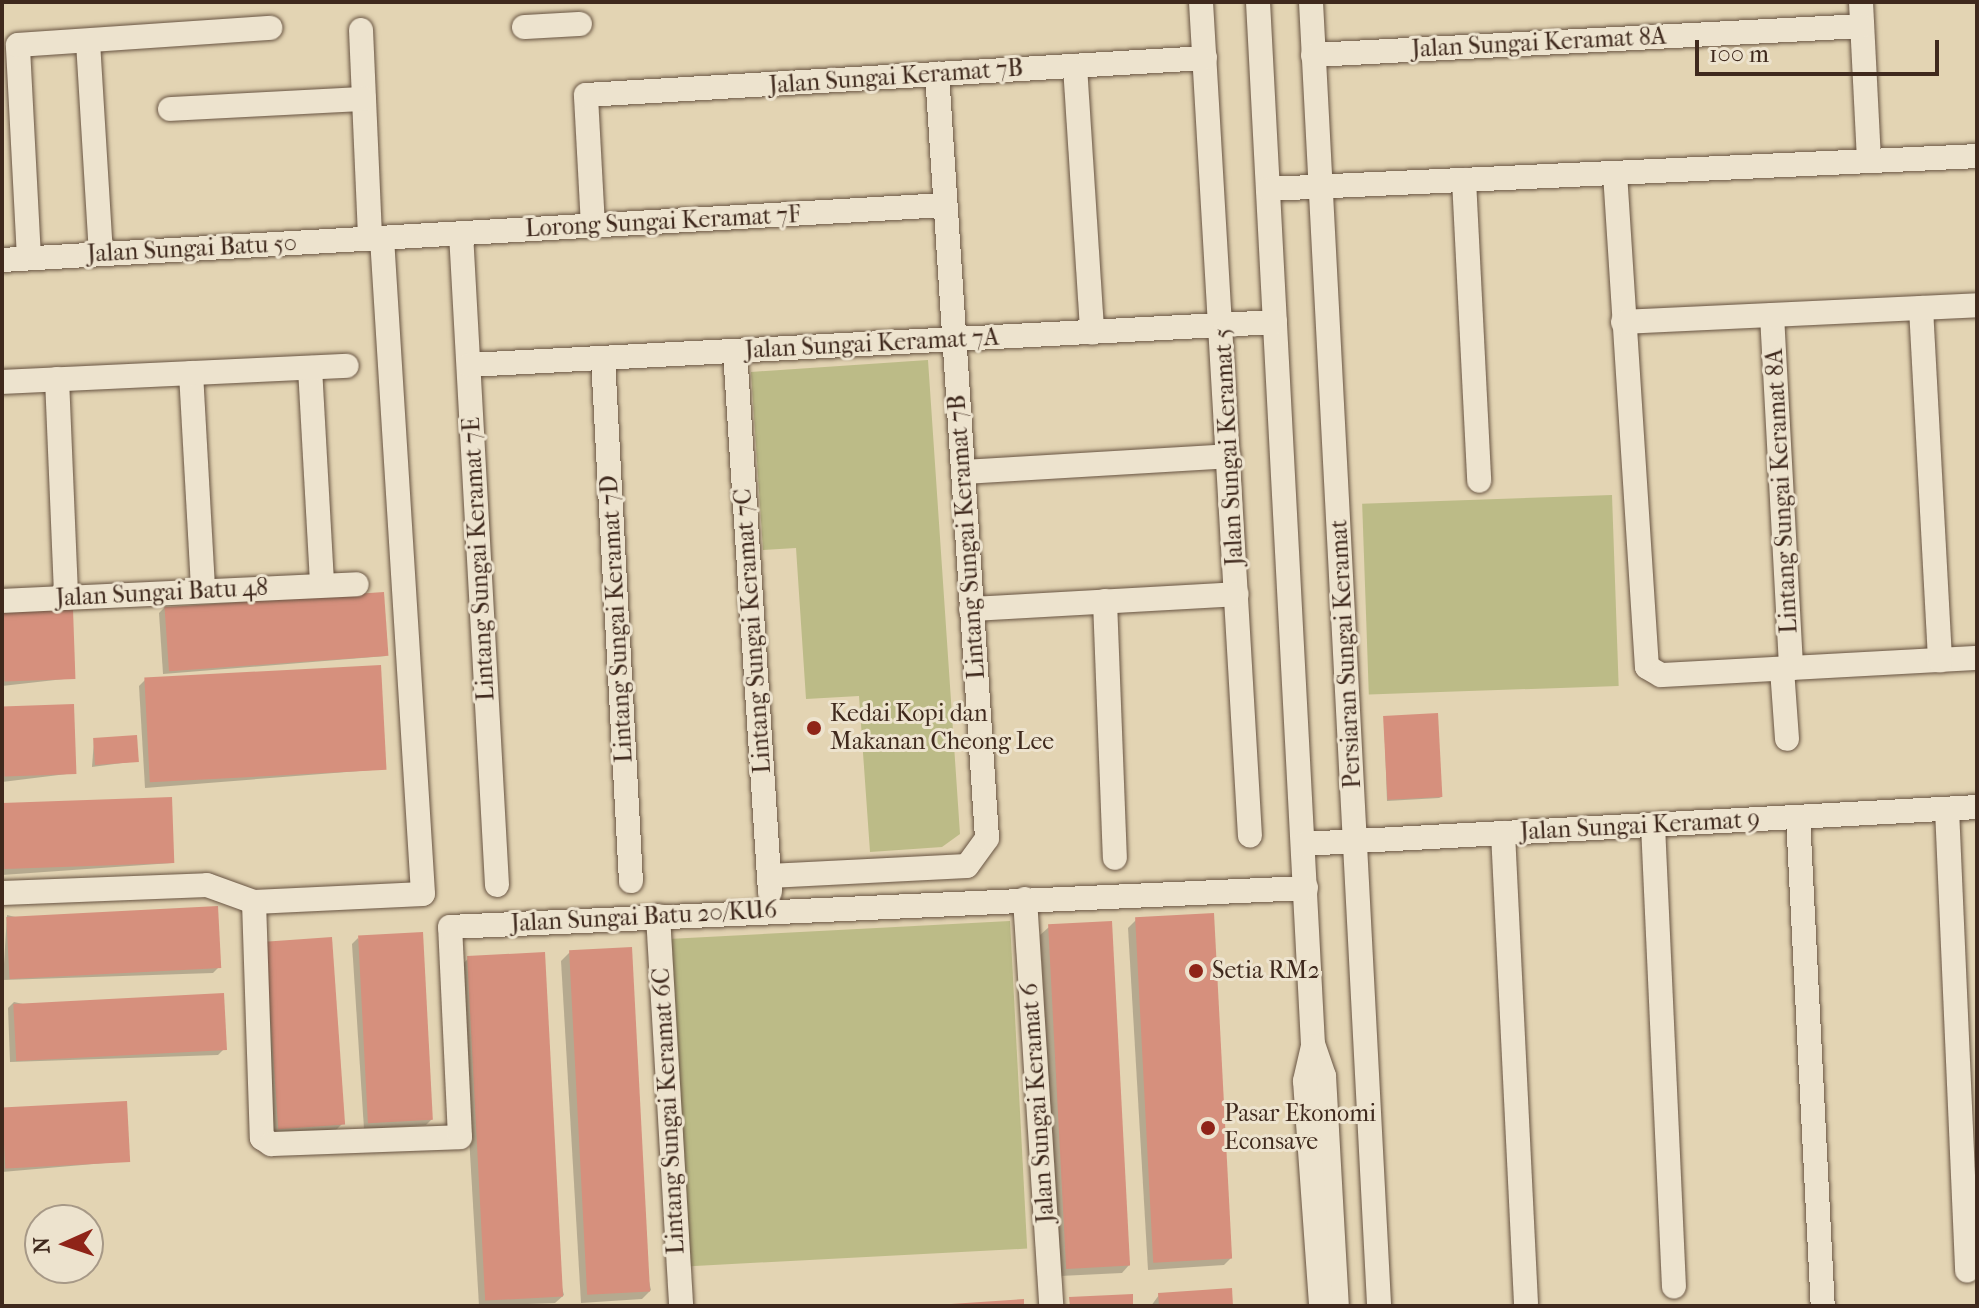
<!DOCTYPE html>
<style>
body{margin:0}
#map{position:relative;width:1979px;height:1308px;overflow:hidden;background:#e3d4b3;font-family:"IM FELL French Canon",serif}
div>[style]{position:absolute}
.green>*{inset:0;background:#bcbb87;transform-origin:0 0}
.shadow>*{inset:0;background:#0003}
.building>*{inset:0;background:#d6907d;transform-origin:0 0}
.roads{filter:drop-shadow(0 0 2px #685442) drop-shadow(0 0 2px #685442)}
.minor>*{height:24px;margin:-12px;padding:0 12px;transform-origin:12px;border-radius:12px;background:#ede3ce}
.dots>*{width:22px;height:22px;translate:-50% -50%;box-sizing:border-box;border:4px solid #ede3ce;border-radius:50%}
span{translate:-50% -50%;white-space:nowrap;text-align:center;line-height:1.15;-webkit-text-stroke:6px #ede3ce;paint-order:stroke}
.street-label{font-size:24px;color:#3f291d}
.poi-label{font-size:24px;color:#3f291d}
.left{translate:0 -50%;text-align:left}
.frame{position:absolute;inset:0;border:4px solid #3f291d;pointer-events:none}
.north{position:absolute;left:24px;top:1204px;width:80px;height:80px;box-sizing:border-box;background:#ede3ce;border:2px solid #a79987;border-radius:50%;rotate:267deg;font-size:22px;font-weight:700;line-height:32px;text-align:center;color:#3f291d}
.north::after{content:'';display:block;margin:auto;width:28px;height:36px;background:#8f2418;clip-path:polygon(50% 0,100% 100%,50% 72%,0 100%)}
.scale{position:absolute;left:1695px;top:40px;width:244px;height:36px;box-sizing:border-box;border:4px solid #3f291d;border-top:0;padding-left:10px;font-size:24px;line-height:28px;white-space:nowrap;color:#3f291d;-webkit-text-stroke:6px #ede3ce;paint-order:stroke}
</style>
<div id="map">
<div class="green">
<div style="clip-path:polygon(928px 360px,960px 834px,942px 847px,870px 852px,859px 696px,806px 699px,796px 548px,763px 550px,751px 372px)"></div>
<div style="left:1612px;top:495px;width:191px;height:250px;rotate:88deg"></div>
<div style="left:1010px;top:921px;width:328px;height:342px;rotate:87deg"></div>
</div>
<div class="shadow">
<div style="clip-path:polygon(165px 607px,386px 656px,163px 674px,159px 613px)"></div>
<div style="clip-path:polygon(2px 613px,73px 678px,2px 686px)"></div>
<div style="clip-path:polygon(145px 680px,385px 769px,145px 788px,139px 686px)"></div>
<div style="clip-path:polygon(2px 709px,75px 773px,2px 782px)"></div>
<div style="clip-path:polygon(1384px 718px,1441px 797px,1439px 798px,1387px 801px)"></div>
<div style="clip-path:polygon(94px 740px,137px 761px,92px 767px)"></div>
<div style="clip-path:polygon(2px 805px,172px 863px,2px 875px)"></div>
<div style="clip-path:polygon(7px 915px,219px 967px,213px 973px,3px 980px)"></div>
<div style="clip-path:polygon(1136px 920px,1232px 1257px,1224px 1265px,1148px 1270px,1128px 928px)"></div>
<div style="clip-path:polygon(1049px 927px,1130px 1264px,1122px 1273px,1060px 1276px,1040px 935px)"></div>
<div style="clip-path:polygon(358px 938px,432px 1119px,426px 1125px,364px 1129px,352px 944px)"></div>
<div style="clip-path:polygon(260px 949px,342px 1124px,336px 1130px,271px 1134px)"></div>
<div style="clip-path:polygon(570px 952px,651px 1290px,642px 1299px,581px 1303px,561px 961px)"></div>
<div style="clip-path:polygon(468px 959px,564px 1295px,555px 1303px,479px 1306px,459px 967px)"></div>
<div style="clip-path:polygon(14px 1002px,224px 1049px,218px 1055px,10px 1062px,8px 1008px)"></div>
<div style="clip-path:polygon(2px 1108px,128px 1161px,2px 1172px)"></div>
<div style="clip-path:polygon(1159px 1295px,1231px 1306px,1151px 1306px)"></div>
</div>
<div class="building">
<div style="left:384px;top:592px;width:64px;height:220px;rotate:86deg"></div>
<div style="left:73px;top:609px;width:70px;height:71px;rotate:88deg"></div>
<div style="left:381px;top:665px;width:105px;height:237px;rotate:87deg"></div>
<div style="left:74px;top:704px;width:70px;height:72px;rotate:88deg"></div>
<div style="left:1438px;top:713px;width:84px;height:55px;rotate:87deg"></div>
<div style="left:137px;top:735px;width:27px;height:44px;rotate:86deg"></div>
<div style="left:172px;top:797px;width:66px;height:170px;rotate:88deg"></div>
<div style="left:218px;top:906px;width:62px;height:212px;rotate:87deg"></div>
<div style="left:1214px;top:913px;width:346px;height:79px;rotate:87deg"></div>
<div style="left:1112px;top:921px;width:345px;height:64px;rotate:87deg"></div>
<div style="left:423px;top:932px;width:188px;height:65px;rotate:87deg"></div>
<div style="left:332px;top:937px;width:188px;height:67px;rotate:86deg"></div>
<div style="left:632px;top:947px;width:345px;height:63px;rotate:87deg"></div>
<div style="left:545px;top:952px;width:345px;height:78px;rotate:87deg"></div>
<div style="left:224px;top:993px;width:57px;height:211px;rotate:87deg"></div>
<div style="left:127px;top:1101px;width:61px;height:125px;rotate:87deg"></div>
<div style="clip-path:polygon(1232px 1288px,1233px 1306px,1159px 1306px,1158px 1293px)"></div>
<div style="clip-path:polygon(1133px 1294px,1133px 1306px,1070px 1306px,1069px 1297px)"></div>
<div style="clip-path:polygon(1024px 1299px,1024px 1306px,951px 1306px,951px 1304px)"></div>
</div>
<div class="roads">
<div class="minor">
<div style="left:1201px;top:2px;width:835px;rotate:86.64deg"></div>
<div style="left:1258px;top:2px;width:1043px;rotate:86.98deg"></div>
<div style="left:1313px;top:1044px;width:34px;rotate:71deg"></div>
<div style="left:1324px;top:1076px;width:230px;rotate:86.8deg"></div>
<div style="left:1311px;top:2px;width:1306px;rotate:87.01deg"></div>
<div style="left:1861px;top:2px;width:159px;rotate:87.1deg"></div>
<div style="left:524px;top:27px;width:56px;rotate:-3.1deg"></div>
<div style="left:361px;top:30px;width:209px;rotate:87.5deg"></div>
<div style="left:88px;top:42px;width:212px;rotate:86.5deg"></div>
<div style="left:1313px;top:55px;width:550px;rotate:-3.02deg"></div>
<div style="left:1075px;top:66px;width:267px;rotate:86.3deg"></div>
<div style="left:170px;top:109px;width:194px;rotate:-3deg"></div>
<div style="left:1615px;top:173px;width:495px;rotate:86.3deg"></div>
<div style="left:1647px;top:667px;width:16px;rotate:30deg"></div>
<div style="left:1661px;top:675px;width:316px;rotate:-3.1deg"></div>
<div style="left:1464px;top:180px;width:301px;rotate:87.1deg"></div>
<div style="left:1268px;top:189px;width:710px;rotate:-2.66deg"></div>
<div style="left:593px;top:226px;width:131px;rotate:-93.1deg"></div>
<div style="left:586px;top:95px;width:620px;rotate:-3.42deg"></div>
<div style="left:461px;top:233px;width:653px;rotate:86.84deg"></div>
<div style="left:382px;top:238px;width:657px;rotate:86.42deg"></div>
<div style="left:29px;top:258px;width:213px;rotate:-93deg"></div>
<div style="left:18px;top:45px;width:253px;rotate:-3.9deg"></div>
<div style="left:2px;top:260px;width:944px;rotate:-3.34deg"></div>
<div style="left:1921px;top:308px;width:353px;rotate:86.9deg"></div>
<div style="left:1772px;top:315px;width:354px;rotate:86.9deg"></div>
<div style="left:1623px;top:322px;width:354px;rotate:-2.7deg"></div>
<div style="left:735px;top:351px;width:542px;rotate:86.3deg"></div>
<div style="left:603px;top:358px;width:524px;rotate:86.94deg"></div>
<div style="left:469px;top:365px;width:807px;rotate:-3.05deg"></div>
<div style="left:310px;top:368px;width:217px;rotate:86.8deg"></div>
<div style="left:191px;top:373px;width:218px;rotate:86.8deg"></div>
<div style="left:57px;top:379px;width:219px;rotate:87.6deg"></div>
<div style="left:2px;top:382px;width:345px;rotate:-2.7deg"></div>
<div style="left:963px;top:472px;width:266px;rotate:-3.4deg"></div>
<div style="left:2px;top:601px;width:355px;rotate:-2.7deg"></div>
<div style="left:1105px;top:601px;width:257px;rotate:87.8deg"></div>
<div style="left:971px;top:609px;width:266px;rotate:-3.2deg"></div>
<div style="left:1782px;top:669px;width:70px;rotate:85.9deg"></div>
<div style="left:1947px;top:809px;width:462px;rotate:87.5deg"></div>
<div style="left:1798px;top:817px;width:490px;rotate:87.1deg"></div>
<div style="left:1653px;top:825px;width:462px;rotate:87.4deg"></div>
<div style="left:1503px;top:833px;width:471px;rotate:87.2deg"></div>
<div style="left:1303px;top:844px;width:675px;rotate:-3.14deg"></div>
<div style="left:769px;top:876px;width:198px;rotate:-2.9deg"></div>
<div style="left:967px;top:866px;width:34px;rotate:-54deg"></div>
<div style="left:987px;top:838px;width:766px;rotate:-93.74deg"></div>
<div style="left:2px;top:893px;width:205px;rotate:-2.2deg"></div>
<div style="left:207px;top:885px;width:50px;rotate:19.9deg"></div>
<div style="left:254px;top:902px;width:169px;rotate:-2.7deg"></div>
<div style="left:1025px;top:899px;width:408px;rotate:86.3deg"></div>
<div style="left:254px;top:902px;width:236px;rotate:88.1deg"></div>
<div style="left:262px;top:1138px;width:11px;rotate:34deg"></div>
<div style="left:271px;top:1144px;width:189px;rotate:-2.1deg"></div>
<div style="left:460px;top:1137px;width:210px;rotate:-92.7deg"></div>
<div style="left:658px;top:916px;width:391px;rotate:86.6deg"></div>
<div style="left:450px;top:927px;width:857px;rotate:-2.61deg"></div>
<div style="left:1313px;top:1046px;width:36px;rotate:103deg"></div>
<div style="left:1305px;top:1081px;width:226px;rotate:85.9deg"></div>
</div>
</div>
<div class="dots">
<div style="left:814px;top:728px;background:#8f2418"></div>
<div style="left:1196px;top:971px;background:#8f2418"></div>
<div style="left:1208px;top:1128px;background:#8f2418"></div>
</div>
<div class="street-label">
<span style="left:1539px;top:43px;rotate:-3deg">Jalan Sungai Keramat 8A</span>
<span style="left:896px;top:77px;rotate:-4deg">Jalan Sungai Keramat 7B</span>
<span style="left:663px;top:222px;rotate:-3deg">Lorong Sungai Keramat 7F</span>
<span style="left:192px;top:249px;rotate:-3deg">Jalan Sungai Batu 50</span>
<span style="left:872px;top:344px;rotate:-3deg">Jalan Sungai Keramat 7A</span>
<span style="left:1229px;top:447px;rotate:-93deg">Jalan Sungai Keramat 5</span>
<span style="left:1782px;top:491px;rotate:-93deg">Lintang Sungai Keramat 8A</span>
<span style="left:967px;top:537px;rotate:-94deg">Lintang Sungai Keramat 7B</span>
<span style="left:479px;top:559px;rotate:-93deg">Lintang Sungai Keramat 7E</span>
<span style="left:162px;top:593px;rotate:-3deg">Jalan Sungai Batu 48</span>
<span style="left:617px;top:619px;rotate:-93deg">Lintang Sungai Keramat 7D</span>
<span style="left:753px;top:631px;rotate:-94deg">Lintang Sungai Keramat 7C</span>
<span style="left:1346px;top:654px;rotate:-93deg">Persiaran Sungai Keramat</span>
<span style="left:1640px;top:826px;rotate:-3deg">Jalan Sungai Keramat 9</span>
<span style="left:644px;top:917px;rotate:-3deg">Jalan Sungai Batu 20/KU6</span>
<span style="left:1038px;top:1103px;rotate:-94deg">Jalan Sungai Keramat 6</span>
<span style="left:669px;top:1111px;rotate:-93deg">Lintang Sungai Keramat 6C</span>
</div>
<div class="poi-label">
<span class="left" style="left:830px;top:728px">Kedai Kopi dan<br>Makanan Cheong Lee</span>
<span class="left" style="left:1212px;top:971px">Setia RM2</span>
<span class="left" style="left:1224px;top:1128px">Pasar Ekonomi<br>Econsave</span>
</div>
<div class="frame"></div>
<div class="north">N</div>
<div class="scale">100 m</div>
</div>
